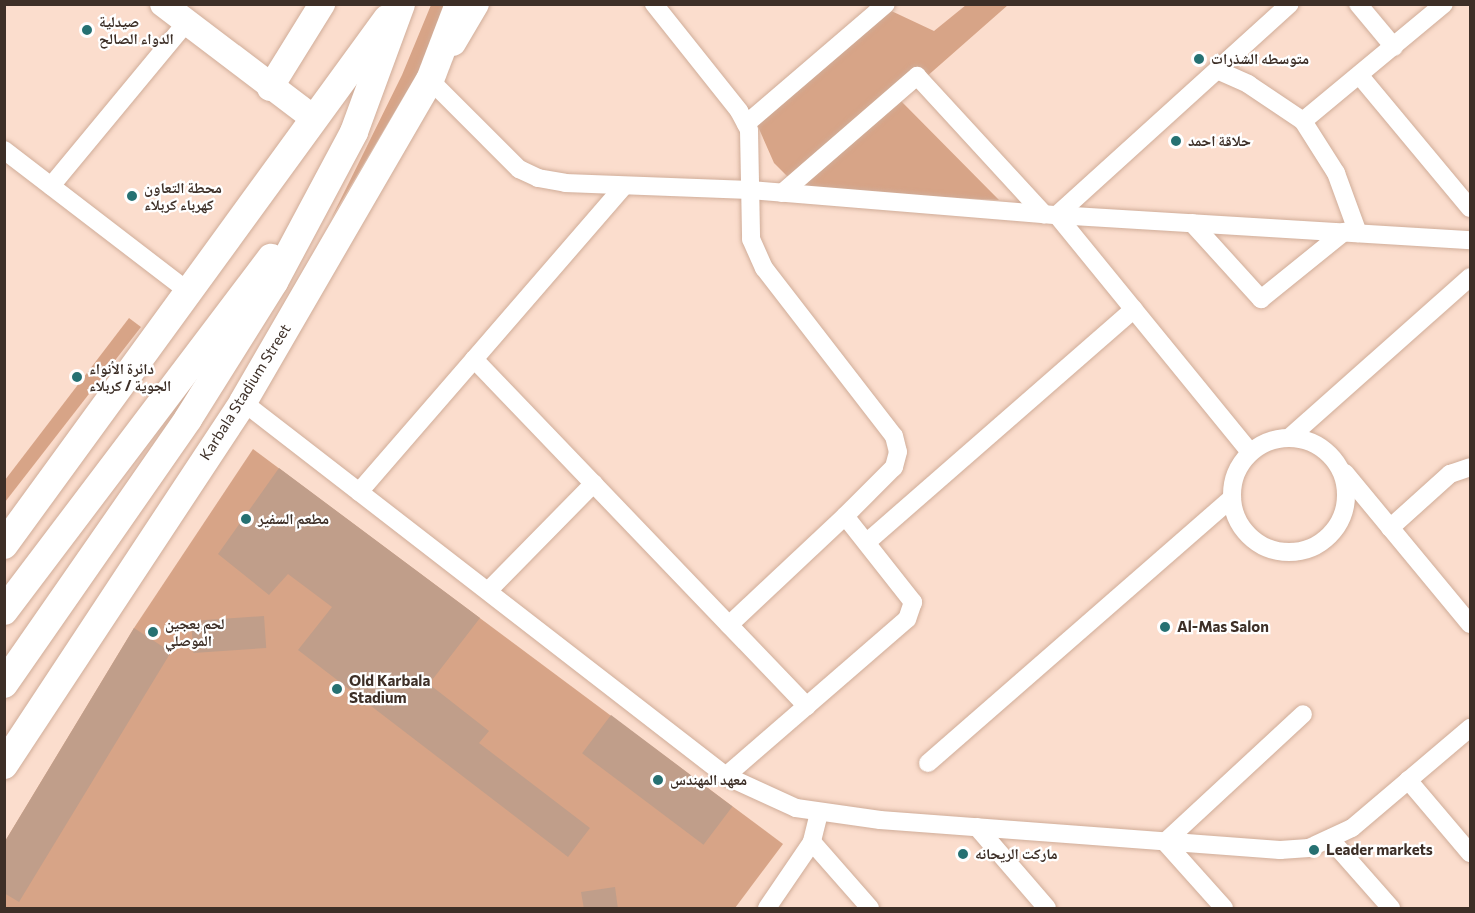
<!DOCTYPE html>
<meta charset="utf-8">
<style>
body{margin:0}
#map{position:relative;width:1475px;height:913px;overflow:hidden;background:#fbddcd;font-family:Commissioner,"Noto Naskh Arabic",sans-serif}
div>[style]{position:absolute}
.green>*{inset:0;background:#d7a487}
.building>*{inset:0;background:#c09e8a;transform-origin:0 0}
.roads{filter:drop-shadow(0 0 2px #d0ad99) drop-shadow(0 0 2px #d0ad99)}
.street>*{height:18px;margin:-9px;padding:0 9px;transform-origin:9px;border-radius:9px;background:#fff}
.street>.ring{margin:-9px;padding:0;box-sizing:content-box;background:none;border:18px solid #fff;border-radius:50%}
.secondary>*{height:26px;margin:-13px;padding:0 13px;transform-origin:13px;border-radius:13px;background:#fff}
.primary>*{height:28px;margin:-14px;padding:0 14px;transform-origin:14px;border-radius:14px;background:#fff}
.dots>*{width:16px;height:16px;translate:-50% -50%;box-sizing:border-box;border:3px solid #fff;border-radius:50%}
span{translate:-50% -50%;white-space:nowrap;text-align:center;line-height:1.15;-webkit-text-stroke:4.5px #fff;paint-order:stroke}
.poi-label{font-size:15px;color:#3d2f27;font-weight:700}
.left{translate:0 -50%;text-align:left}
.street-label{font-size:15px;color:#3d2f27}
.frame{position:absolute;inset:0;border:6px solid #3d2f27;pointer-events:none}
</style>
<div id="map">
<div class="green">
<div style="clip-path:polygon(431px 5px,451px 5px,443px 30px,331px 219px,402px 75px)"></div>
<div style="clip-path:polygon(966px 5px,1008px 5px,900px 100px,999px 200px,801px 190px,774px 163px,756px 122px,885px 8px,934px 31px)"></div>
<div style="clip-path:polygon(129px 318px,141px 327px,5px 502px,5px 480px)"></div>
<div style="clip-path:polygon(253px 449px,783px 844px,735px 908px,5px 908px,4px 843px,134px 628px)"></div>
</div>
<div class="building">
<div style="clip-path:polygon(279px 468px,480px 618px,429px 684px,489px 731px,479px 743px,590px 828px,568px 857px,298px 650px,332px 607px,288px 574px,269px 595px,218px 554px)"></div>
<div style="left:264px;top:616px;width:32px;height:73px;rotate:86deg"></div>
<div style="clip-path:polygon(134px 628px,171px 652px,19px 902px,4px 893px,4px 843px)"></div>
<div style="left:611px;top:715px;width:152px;height:48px;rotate:37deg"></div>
<div style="clip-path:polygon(615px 887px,618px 909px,584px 909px,581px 892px)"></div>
</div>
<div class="roads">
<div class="street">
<div style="left:654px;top:4px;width:137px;rotate:51.5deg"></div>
<div style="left:739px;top:111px;width:21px;rotate:62deg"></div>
<div style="left:749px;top:130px;width:109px;rotate:88.9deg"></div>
<div style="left:751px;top:239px;width:32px;rotate:66deg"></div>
<div style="left:764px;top:268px;width:212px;rotate:52.3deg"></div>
<div style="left:894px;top:436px;width:16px;rotate:76deg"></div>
<div style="left:898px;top:452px;width:16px;rotate:105deg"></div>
<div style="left:894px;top:467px;width:69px;rotate:135deg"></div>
<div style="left:845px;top:516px;width:110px;rotate:51.7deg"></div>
<div style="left:913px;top:602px;width:18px;rotate:109deg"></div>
<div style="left:907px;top:619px;width:240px;rotate:139.1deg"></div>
<div style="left:1358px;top:4px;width:56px;rotate:50.1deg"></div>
<div style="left:1217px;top:70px;width:34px;rotate:24deg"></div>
<div style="left:1248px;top:84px;width:66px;rotate:33.9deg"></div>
<div style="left:1303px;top:121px;width:62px;rotate:57.6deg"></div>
<div style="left:1336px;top:173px;width:64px;rotate:69.9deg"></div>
<div style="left:1360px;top:76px;width:172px;rotate:50.2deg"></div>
<div style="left:430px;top:80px;width:126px;rotate:45deg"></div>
<div style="left:519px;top:169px;width:21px;rotate:25deg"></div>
<div style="left:538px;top:178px;width:27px;rotate:10deg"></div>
<div style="left:565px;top:183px;width:185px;rotate:2.2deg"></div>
<div style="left:750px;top:190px;width:308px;rotate:4.7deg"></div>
<div style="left:1057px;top:215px;width:414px;rotate:3.5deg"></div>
<div style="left:1303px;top:121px;width:183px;rotate:-39.7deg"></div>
<div style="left:746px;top:124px;width:184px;rotate:-40.6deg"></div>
<div style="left:4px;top:150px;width:233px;rotate:37.5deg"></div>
<div style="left:51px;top:186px;width:212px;rotate:-50.4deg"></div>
<div style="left:782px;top:193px;width:179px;rotate:-40.9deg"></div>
<div style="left:917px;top:76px;width:188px;rotate:47.4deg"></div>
<div style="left:1192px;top:223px;width:103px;rotate:47.8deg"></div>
<div style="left:1261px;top:299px;width:107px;rotate:-38.9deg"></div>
<div style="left:474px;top:359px;width:481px;rotate:46.2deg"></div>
<div style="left:243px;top:402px;width:611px;rotate:37.75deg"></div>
<div style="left:726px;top:776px;width:77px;rotate:24.6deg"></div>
<div style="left:796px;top:808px;width:85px;rotate:8.1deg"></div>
<div style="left:880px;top:820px;width:401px;rotate:4.3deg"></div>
<div style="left:1280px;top:850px;width:29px;rotate:-4deg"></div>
<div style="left:1309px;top:848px;width:47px;rotate:-24.9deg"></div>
<div style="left:1352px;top:828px;width:155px;rotate:-40.3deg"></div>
<div style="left:1290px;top:437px;width:241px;rotate:-41.6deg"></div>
<div class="ring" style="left:1232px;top:438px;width:96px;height:96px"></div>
<div style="left:1250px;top:452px;width:306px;rotate:-129.2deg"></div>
<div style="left:1057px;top:215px;width:314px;rotate:-42.2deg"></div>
<div style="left:1345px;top:473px;width:196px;rotate:50.4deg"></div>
<div style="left:359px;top:492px;width:403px;rotate:-49.1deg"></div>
<div style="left:1390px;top:528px;width:81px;rotate:-42deg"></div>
<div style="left:1450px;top:474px;width:21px;rotate:-19deg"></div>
<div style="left:867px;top:542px;width:354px;rotate:-41.1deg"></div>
<div style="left:488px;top:591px;width:151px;rotate:-45.5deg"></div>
<div style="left:729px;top:625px;width:159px;rotate:-43.2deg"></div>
<div style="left:928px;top:763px;width:403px;rotate:-41.1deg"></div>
<div style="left:1408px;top:780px;width:96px;rotate:49.7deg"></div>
<div style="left:819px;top:813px;width:30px;rotate:104deg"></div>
<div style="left:812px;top:842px;width:88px;rotate:48.7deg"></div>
<div style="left:977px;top:827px;width:107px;rotate:49.2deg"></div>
<div style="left:1331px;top:840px;width:91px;rotate:48.6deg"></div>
<div style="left:767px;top:908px;width:80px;rotate:-55.7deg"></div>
<div style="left:1224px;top:908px;width:89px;rotate:-131.8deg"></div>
<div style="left:1165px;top:842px;width:188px;rotate:-42.8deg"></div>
</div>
<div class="secondary">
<div style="left:163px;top:4px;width:188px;rotate:37.2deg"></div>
<div style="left:453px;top:43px;width:45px;rotate:-59.5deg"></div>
<div style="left:270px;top:88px;width:99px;rotate:-58.2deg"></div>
</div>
<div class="primary">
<div style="left:4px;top:545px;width:651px;rotate:-53.94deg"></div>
<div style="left:4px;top:611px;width:443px;rotate:-52.9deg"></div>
<div style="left:4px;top:684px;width:323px;rotate:-55.2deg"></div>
<div style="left:188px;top:419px;width:162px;rotate:-57.9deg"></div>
<div style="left:274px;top:282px;width:170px;rotate:-61.9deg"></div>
<div style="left:354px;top:132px;width:136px;rotate:-69.8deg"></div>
<div style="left:4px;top:765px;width:435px;rotate:-56.6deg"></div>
<div style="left:243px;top:402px;width:372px;rotate:-59.9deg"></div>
<div style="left:430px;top:80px;width:81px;rotate:-69.1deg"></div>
</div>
</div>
<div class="dots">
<div style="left:87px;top:30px;background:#267172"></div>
<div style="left:1199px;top:59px;background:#267172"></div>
<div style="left:1176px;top:141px;background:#267172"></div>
<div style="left:132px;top:196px;background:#267172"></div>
<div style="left:77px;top:377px;background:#267172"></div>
<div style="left:246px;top:519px;background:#267172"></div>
<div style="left:1165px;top:627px;background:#267172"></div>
<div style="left:153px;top:632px;background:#267172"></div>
<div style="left:337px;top:689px;background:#267172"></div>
<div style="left:658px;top:780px;background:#267172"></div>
<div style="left:1314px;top:850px;background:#267172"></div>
<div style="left:963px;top:854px;background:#267172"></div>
</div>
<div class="poi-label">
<span class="left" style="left:99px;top:30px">صيدلية<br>الدواء الصالح</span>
<span class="left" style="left:1211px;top:59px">متوسطه الشذرات</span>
<span class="left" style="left:1188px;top:141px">حلاقة احمد</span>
<span class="left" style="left:144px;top:196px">محطة التعاون<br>كهرباء كربلاء</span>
<span class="left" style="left:89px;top:377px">دائرة الأنواء<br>الجوية / كربلاء</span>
<span class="left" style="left:258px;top:519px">مطعم السفير</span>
<span class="left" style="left:165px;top:632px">لحم بعجين<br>الموصلي</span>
<span class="left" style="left:1177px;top:627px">Al-Mas Salon</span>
<span class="left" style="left:349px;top:689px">Old Karbala<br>Stadium</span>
<span class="left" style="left:670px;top:780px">معهد المهندس</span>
<span class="left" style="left:1326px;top:850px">Leader markets</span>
<span class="left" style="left:975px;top:854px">ماركت الريحانه</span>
</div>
<div class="street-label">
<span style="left:245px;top:392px;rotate:-58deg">Karbala Stadium Street</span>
</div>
<div class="frame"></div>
</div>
